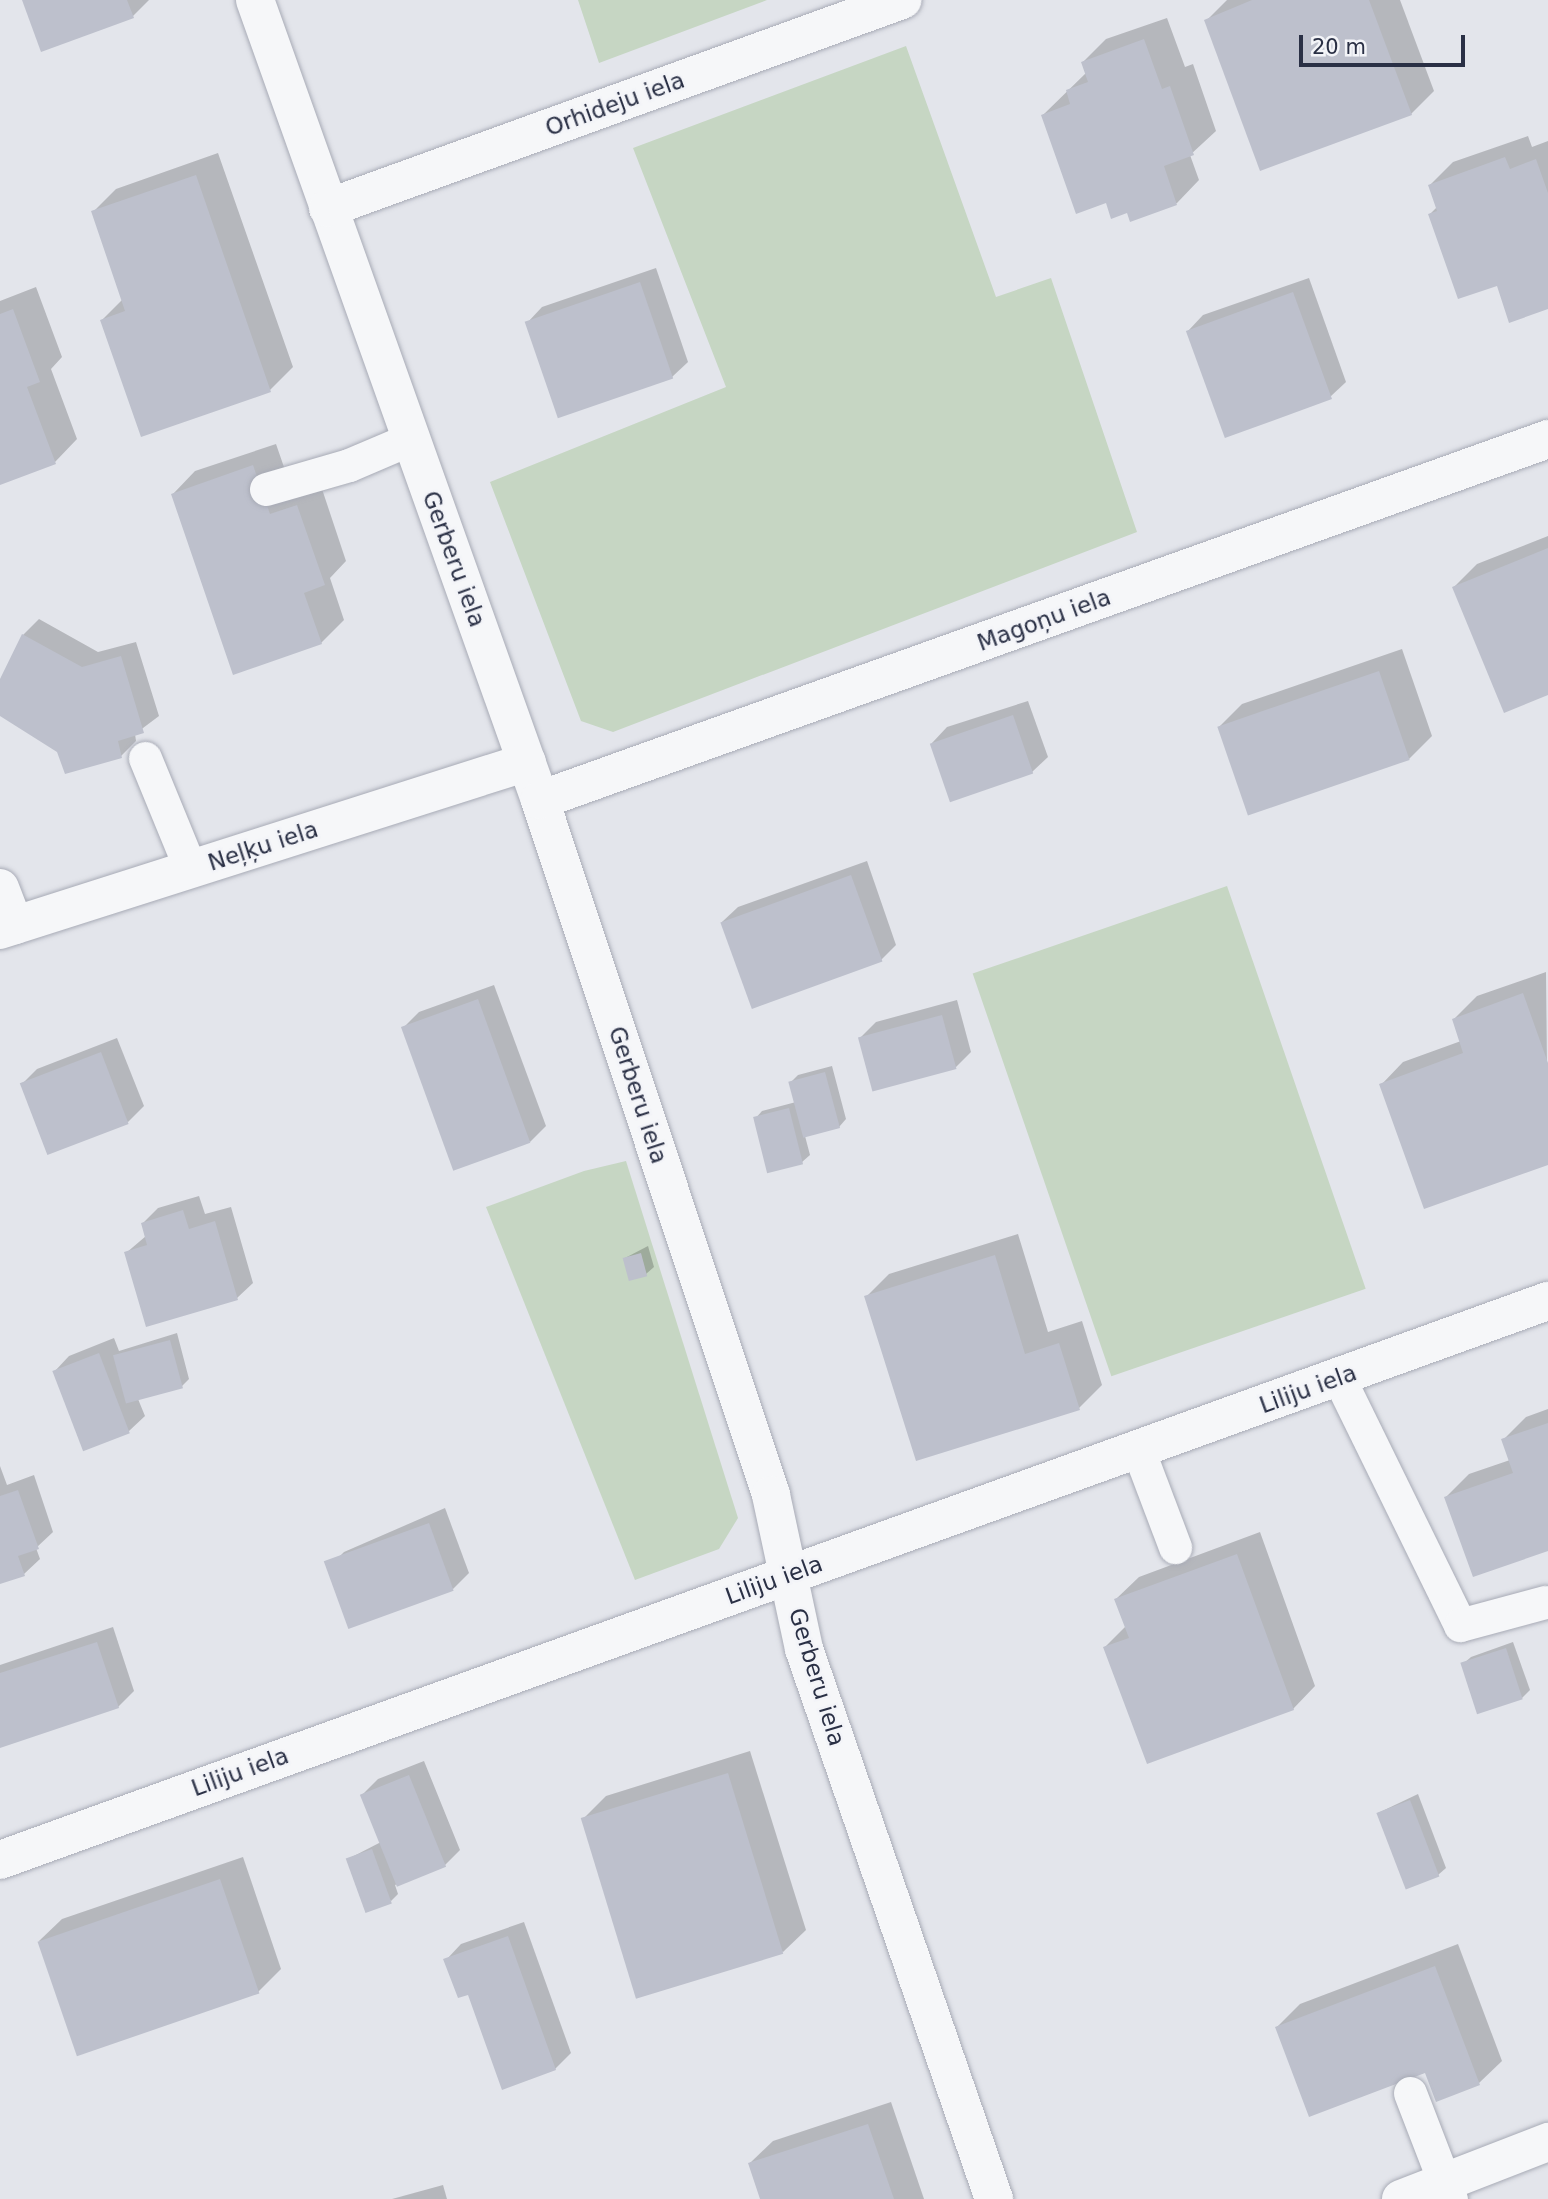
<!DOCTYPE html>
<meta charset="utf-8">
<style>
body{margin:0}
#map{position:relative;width:1548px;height:2199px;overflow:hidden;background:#e3e5eb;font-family:"DejaVu Sans",sans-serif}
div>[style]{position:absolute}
.green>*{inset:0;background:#c6d6c3;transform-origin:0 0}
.shadow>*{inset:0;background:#0003}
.building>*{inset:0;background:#bdc0cc;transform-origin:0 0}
.roads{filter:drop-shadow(0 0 2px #a8abb6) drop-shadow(0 0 2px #a8abb6)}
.lane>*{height:33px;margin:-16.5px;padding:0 16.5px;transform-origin:16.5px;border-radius:16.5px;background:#f6f7f9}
.street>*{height:38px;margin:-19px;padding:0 19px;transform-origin:19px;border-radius:19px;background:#f6f7f9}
span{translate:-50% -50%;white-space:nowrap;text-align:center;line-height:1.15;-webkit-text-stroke:5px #f3f4f8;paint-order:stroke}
.street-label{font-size:23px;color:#2a3045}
.scale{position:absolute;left:1299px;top:35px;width:166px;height:32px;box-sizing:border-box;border:4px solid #2a3045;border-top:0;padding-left:9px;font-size:21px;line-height:24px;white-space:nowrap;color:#2a3045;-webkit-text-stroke:5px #f3f4f8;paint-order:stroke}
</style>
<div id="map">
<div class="green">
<div style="clip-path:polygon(578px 0,767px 0,599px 63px)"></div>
<div style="clip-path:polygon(906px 46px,996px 297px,1051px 278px,1137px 532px,613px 732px,581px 721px,490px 482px,726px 387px,633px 148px)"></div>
<div style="left:1227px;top:886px;width:426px;height:269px;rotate:71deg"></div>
<div style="clip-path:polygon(626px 1161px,738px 1518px,719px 1549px,635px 1580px,486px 1207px,584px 1171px)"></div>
</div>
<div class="shadow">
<div style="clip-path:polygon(24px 0,149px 0,133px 16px)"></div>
<div style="clip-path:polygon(1227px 0,1400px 0,1434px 91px,1411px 114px,1206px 21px)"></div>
<div style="clip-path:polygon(1167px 18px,1185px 67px,1193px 64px,1216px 131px,1190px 155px,1199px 180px,1177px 203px,1131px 220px,1128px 211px,1107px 201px,1043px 115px,1087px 72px,1083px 62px,1106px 39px)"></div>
<div style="clip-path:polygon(1528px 136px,1532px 147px,1548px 141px,1548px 307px,1498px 284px,1430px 214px,1437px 207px,1430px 185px,1453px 162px)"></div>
<div style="clip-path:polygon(218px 153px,293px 367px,270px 390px,102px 320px,123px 299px,93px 212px,116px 189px)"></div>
<div style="clip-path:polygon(656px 268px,688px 362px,672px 377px,527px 323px,542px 307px)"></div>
<div style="clip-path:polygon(1309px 278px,1346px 382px,1330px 397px,1188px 331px,1203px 315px)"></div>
<div style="clip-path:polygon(36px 287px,62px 357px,51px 369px,77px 439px,55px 462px,0 483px,0 301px)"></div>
<div style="clip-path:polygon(276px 444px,293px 493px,320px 483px,346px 561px,330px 578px,344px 620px,321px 643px,173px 494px,195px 471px)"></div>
<div style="clip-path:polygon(1548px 536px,1548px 693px,1454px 587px,1477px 564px)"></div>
<div style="clip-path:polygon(39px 619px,98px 652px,136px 642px,159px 716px,135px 734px,136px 741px,121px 756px,58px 751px,0 714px,0 683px,23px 635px)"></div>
<div style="clip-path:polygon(1402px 649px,1432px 736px,1409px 759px,1219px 727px,1242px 704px)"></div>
<div style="clip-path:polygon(1028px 701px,1048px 757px,1032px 772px,932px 743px,947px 727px)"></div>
<div style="clip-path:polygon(867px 861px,896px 945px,881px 960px,722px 922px,738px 907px)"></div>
<div style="clip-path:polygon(1546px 972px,1548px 1163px,1381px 1085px,1403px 1062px,1461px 1041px,1454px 1019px,1477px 996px)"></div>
<div style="clip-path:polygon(494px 985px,546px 1126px,530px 1142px,403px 1028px,419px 1012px)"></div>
<div style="clip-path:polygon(957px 1000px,971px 1052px,955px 1068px,860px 1038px,876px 1022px)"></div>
<div style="clip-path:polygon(117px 1038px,144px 1106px,128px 1122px,22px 1084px,37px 1069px)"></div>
<div style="clip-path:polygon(832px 1066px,846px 1119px,839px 1127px,805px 1136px,810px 1155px,802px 1162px,755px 1119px,762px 1111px,796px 1102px,790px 1083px,798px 1075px)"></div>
<div style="clip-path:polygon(199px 1196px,205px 1214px,231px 1207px,253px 1283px,237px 1298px,126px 1253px,146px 1236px,143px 1223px,158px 1208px)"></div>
<div style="clip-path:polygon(1018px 1234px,1048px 1332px,1082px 1321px,1102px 1385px,1079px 1408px,866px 1297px,889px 1274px)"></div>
<div style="clip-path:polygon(648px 1246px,654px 1267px,646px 1274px,625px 1258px)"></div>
<div style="clip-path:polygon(177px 1333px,189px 1379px,182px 1386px,138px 1399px,145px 1416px,129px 1431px,84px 1449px,54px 1372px,69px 1356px,114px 1338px,119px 1351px)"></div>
<div style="clip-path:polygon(1548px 1409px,1548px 1549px,1446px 1497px,1469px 1474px,1510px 1460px,1503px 1440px,1526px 1417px)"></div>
<div style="clip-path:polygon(0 1466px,7px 1485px,34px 1475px,53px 1532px,36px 1548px,40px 1559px,24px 1574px,0 1583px)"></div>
<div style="clip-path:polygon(445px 1508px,469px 1573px,453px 1589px,328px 1568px,344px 1552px)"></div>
<div style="clip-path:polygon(1260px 1532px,1315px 1686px,1293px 1709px,1105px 1647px,1126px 1626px,1116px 1599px,1139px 1577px)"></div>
<div style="clip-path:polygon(113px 1627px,134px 1691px,118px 1707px,0 1746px,0 1665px)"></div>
<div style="clip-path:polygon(1513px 1642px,1530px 1690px,1522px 1698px,1463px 1664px,1471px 1657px)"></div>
<div style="clip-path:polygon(750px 1751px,806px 1930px,783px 1952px,583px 1819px,606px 1796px)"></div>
<div style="clip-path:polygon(424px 1761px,460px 1850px,445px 1865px,395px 1885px,398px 1894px,391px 1901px,348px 1859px,381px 1842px,362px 1795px,378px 1779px)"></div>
<div style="clip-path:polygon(1418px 1794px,1446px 1868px,1438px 1875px,1378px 1813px)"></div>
<div style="clip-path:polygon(243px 1857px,281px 1969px,258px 1992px,39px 1941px,62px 1919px)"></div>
<div style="clip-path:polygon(524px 1922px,571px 2053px,555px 2069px,469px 1993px,446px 1960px,461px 1944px)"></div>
<div style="clip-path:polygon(1458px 1944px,1502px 2061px,1479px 2083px,1277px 2027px,1300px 2004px)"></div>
<div style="clip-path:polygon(891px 2102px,924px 2199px,762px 2199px,750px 2163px,773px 2141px)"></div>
<div style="clip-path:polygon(443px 2185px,447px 2199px,392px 2199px)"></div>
</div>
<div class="building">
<div style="clip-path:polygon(22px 0,127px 0,134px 18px,41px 52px)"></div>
<div style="clip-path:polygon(1252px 0,1369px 0,1412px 115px,1260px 171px,1204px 20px)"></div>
<div style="clip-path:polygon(1144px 39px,1162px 89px,1170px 86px,1194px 155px,1164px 166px,1177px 205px,1130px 222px,1127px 213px,1111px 219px,1106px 203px,1076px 214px,1041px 115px,1070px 104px,1066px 90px,1088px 82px,1081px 62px)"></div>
<div style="clip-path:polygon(1505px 157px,1510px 169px,1536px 159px,1548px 193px,1548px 309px,1509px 323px,1497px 286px,1458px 299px,1428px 214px,1437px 211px,1428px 185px)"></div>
<div style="clip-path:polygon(196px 175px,271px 392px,141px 437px,100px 320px,125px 311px,91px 211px)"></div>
<div style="left:640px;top:282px;width:102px;height:122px;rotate:71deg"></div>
<div style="left:1293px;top:292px;width:114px;height:114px;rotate:70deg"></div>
<div style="clip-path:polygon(13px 309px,40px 382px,27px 387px,56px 464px,0 485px,0 314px)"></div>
<div style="clip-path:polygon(253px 465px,270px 514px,297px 505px,325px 585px,304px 593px,322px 644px,233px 675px,171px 494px)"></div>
<div style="clip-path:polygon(1548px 548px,1548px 695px,1504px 713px,1452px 587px)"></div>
<div style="clip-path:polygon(22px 634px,82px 667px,121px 656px,144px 733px,118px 741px,122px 758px,65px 774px,57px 752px,0 716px,0 679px)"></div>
<div style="left:1379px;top:671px;width:94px;height:171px;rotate:71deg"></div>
<div style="left:1013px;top:715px;width:62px;height:88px;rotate:71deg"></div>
<div style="left:851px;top:875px;width:92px;height:139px;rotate:70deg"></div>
<div style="clip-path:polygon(1523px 993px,1548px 1063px,1548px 1165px,1424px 1209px,1379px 1084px,1463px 1053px,1452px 1019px)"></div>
<div style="left:478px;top:999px;width:153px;height:82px;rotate:70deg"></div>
<div style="left:942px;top:1015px;width:56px;height:87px;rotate:75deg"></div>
<div style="left:101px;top:1052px;width:77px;height:87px;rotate:69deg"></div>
<div style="left:825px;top:1072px;width:58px;height:38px;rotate:75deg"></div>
<div style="left:789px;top:1108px;width:58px;height:37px;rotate:76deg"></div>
<div style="clip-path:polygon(183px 1210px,189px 1229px,215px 1221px,238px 1300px,146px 1327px,124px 1252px,147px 1245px,141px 1223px)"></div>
<div style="left:641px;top:1253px;width:24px;height:19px;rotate:75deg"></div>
<div style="clip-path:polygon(995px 1255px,1025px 1354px,1059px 1343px,1080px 1410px,916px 1461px,864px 1296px)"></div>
<div style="left:170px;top:1340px;width:50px;height:59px;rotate:75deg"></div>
<div style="left:99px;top:1353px;width:86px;height:50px;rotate:69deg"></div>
<div style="clip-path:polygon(1548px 1423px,1548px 1551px,1473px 1577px,1444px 1497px,1513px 1473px,1501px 1439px)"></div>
<div style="clip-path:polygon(18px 1490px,39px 1549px,18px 1556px,25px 1576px,0 1584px,0 1496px)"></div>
<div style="left:429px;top:1523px;width:72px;height:112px;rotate:70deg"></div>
<div style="clip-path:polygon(1237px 1554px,1294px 1710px,1147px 1764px,1103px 1647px,1129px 1638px,1114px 1599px)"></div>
<div style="clip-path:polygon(97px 1642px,119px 1708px,0 1748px,0 1673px)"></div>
<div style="left:1506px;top:1648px;width:54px;height:48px;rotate:72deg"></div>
<div style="left:728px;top:1773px;width:189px;height:154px;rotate:73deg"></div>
<div style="left:409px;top:1775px;width:99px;height:53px;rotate:68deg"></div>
<div style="left:1410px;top:1800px;width:82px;height:36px;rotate:69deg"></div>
<div style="left:372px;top:1849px;width:58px;height:28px;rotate:70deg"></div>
<div style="left:220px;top:1879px;width:121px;height:193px;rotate:71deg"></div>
<div style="clip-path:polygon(508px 1936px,556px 2070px,502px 2090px,468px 1995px,458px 1998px,443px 1959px)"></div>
<div style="clip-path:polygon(1435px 1966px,1480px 2085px,1436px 2102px,1425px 2073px,1309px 2117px,1275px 2027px)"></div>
<div style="clip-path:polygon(868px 2124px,894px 2199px,760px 2199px,748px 2163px)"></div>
</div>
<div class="roads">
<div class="lane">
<div style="left:266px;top:489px;width:86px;rotate:-16.1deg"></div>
<div style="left:349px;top:465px;width:66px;rotate:-23.1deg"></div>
<div style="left:145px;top:758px;width:121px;rotate:67.7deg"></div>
<div style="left:1339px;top:1378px;width:275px;rotate:63.9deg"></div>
<div style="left:1460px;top:1625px;width:88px;rotate:-15.1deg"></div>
<div style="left:1138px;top:1449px;width:105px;rotate:69.3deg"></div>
<div style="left:1410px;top:2093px;width:114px;rotate:68.9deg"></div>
</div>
<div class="street">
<div style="left:255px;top:0;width:849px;rotate:70.39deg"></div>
<div style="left:540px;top:800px;width:732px;rotate:71.61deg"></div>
<div style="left:771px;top:1495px;width:157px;rotate:77.9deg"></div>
<div style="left:804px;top:1649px;width:582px;rotate:70.94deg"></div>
<div style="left:328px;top:208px;width:611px;rotate:-19.92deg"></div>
<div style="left:540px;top:800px;width:1071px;rotate:-19.7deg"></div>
<div style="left:0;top:888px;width:40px;rotate:69deg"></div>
<div style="left:0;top:930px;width:553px;rotate:-17.68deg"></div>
<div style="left:0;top:1860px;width:1646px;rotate:-19.86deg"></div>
<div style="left:1401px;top:2199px;width:158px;rotate:-21.2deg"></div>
</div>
</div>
<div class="street-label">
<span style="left:615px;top:104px;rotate:-20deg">Orhideju iela</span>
<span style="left:454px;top:559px;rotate:70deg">Gerberu iela</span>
<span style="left:1044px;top:620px;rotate:-20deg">Magoņu iela</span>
<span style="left:263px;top:846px;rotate:-18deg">Neļķu iela</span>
<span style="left:638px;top:1095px;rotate:72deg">Gerberu iela</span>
<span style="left:1308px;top:1389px;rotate:-20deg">Liliju iela</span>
<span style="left:774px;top:1580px;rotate:-20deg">Liliju iela</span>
<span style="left:817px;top:1677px;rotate:73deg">Gerberu iela</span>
<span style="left:240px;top:1772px;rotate:-20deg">Liliju iela</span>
</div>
<div class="scale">20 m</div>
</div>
